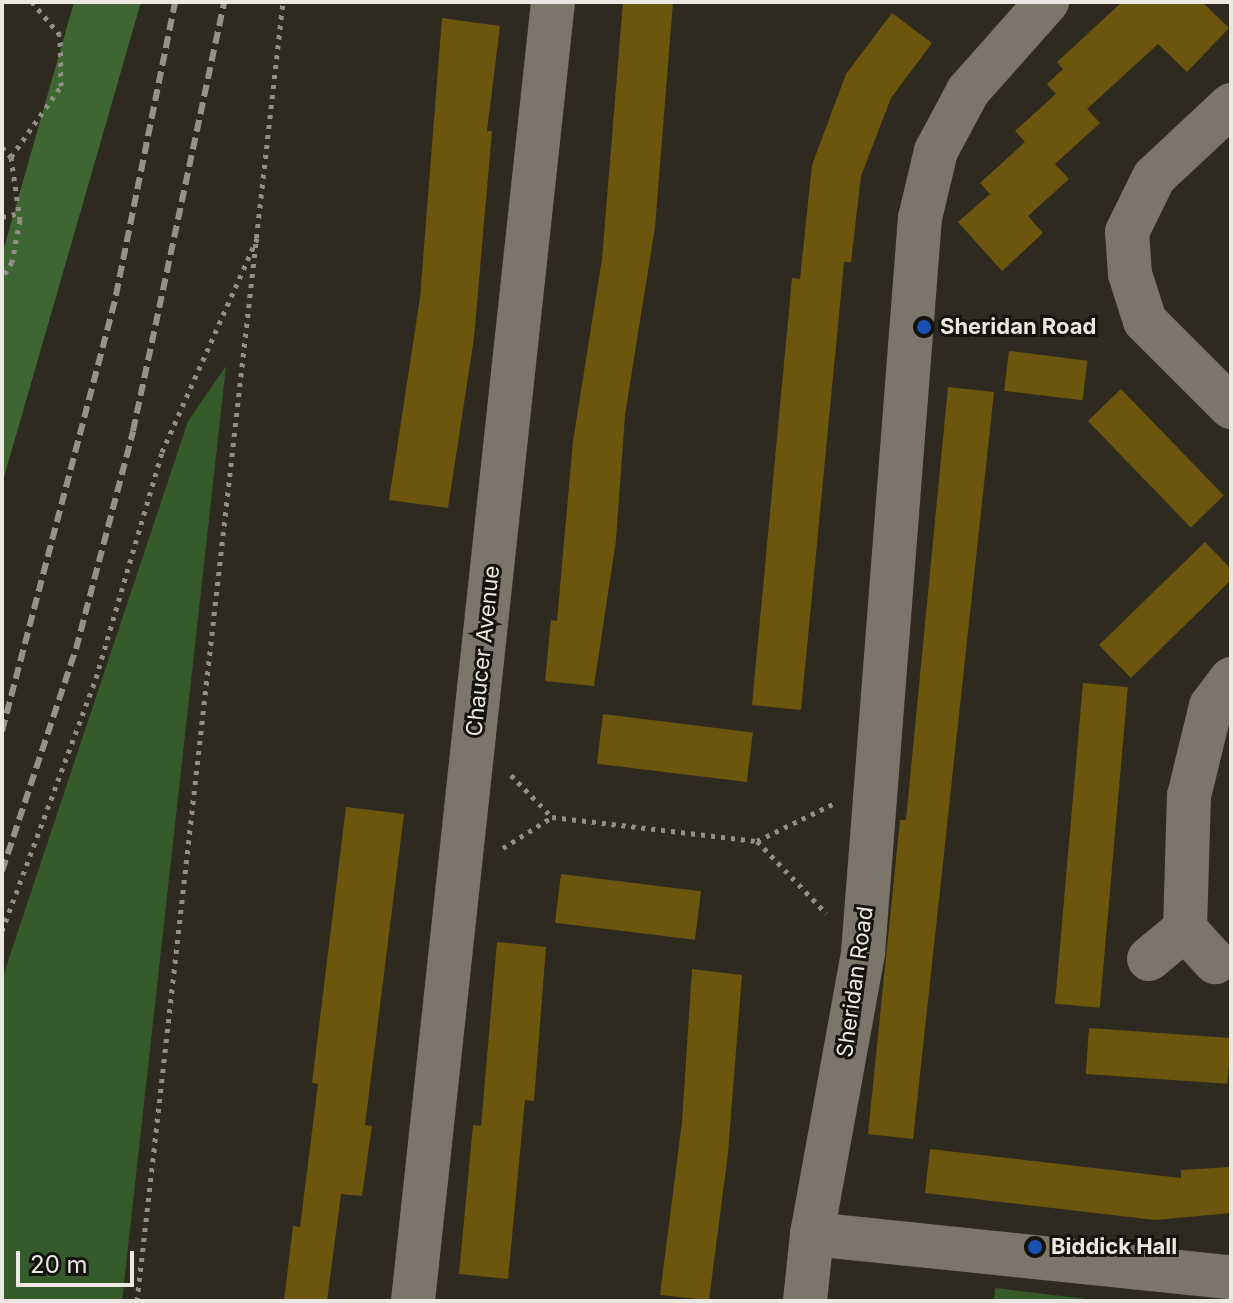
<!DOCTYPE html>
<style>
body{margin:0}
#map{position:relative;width:1233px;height:1303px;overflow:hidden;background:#2e2a1f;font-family:Inter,sans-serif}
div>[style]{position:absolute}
.green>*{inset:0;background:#345b29}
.forest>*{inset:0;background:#3e6633}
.building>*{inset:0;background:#6c560d;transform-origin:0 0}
.path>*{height:5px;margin-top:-2.5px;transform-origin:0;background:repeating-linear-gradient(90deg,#928f86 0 4px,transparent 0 10px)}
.minor>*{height:44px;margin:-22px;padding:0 22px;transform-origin:22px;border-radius:22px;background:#7b7669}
.rail>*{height:6px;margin-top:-3px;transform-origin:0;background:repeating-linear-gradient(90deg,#959289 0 12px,transparent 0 18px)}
.dots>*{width:22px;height:22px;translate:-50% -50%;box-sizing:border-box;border:4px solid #15130e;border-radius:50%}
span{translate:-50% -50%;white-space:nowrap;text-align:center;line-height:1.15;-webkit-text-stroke:6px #15130e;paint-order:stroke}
.poi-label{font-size:22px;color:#eae8e0;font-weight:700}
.left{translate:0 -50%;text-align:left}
.street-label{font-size:22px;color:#eae8e0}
.frame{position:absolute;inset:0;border:4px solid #eae8e0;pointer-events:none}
.scale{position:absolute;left:16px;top:1251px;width:118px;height:36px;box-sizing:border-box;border:4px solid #eae8e0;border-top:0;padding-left:10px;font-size:24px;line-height:28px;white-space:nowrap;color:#eae8e0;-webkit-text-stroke:6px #15130e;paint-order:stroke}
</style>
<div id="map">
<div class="green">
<div style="clip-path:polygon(226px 366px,122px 1301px,2px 1301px,2px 979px,188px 421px)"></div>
<div style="clip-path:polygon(995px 1288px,1103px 1301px,994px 1301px)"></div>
</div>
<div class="forest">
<div style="clip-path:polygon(74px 2px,141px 2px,2px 484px,2px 255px)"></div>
</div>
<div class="building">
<div style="clip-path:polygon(623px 2px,673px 2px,655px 227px,625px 415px,616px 540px,594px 686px,545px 681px,551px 620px,557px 621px,573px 441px,602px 259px)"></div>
<div style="clip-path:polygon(1122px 2px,1202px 2px,1229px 28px,1187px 72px,1158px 44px,1087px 109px,1100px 123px,1055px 164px,1069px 179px,1028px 216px,1043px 233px,1002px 271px,958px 222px,990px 194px,980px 183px,1025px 142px,1015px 131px,1056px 94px,1047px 84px,1063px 69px,1057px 62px)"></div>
<div style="clip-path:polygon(892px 13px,932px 43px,891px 98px,861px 176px,851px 262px,844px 262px,801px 710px,752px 705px,792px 278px,800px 279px,812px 165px,846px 74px)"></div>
<div style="clip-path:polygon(442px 18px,500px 26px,487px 131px,492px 131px,474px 338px,448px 508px,389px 500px,420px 298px)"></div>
<div style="left:1009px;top:351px;width:79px;height:40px;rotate:7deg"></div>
<div style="clip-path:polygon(948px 387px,994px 392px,913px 1139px,868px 1134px,900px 820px,906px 820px)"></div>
<div style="left:1121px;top:389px;width:148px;height:46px;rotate:46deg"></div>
<div style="clip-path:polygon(1205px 542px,1231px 569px,1231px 580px,1131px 678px,1099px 645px)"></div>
<div style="left:1083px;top:683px;width:45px;height:322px;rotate:5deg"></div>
<div style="left:603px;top:714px;width:151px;height:50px;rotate:7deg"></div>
<div style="clip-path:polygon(346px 807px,404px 814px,365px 1125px,372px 1126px,362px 1196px,341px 1194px,327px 1301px,284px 1301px,293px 1226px,300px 1227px,318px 1084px,312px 1083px)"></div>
<div style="left:561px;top:874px;width:141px;height:49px;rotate:7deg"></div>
<div style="clip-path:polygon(497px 942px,546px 947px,534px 1101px,525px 1100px,508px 1279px,459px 1274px,473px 1125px,481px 1126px)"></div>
<div style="clip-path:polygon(692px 969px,742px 975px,728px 1153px,709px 1300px,660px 1295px,682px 1122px)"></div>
<div style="left:1089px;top:1028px;width:142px;height:46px;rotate:4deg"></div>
<div style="clip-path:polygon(930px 1149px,1181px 1178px,1181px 1170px,1231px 1167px,1231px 1213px,1155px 1220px,925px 1193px)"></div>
</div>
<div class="path">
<div style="left:2px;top:147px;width:13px;rotate:48deg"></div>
<div style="left:11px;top:157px;width:64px;rotate:81.9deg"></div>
<div style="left:20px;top:220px;width:43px;rotate:100.8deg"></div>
<div style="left:12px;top:262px;width:19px;rotate:122deg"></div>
<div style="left:11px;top:157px;width:87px;rotate:-54.8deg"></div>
<div style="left:61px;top:86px;width:51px;rotate:-91.1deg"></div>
<div style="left:60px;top:35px;width:43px;rotate:-130.3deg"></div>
<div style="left:2px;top:217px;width:17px;rotate:-13deg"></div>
<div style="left:511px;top:775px;width:59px;rotate:45.7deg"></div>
<div style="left:552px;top:817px;width:206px;rotate:6.7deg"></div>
<div style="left:757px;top:841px;width:85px;rotate:-26deg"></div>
<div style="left:757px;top:841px;width:100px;rotate:46.2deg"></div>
<div style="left:503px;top:848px;width:58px;rotate:-32.3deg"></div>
<div style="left:2px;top:931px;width:270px;rotate:-69.6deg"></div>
<div style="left:96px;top:678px;width:235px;rotate:-73.7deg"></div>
<div style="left:162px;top:452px;width:236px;rotate:-66deg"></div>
<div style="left:137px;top:1301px;width:1307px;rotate:-83.59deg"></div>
</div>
<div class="minor">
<div style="left:1231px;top:105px;width:105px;rotate:136.9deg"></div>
<div style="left:1154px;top:177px;width:61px;rotate:116.1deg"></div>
<div style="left:1127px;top:232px;width:42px;rotate:85.9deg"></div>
<div style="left:1130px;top:274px;width:49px;rotate:72.3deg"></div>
<div style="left:1145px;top:321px;width:122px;rotate:45deg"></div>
<div style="left:1185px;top:929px;width:133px;rotate:-88.3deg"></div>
<div style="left:1189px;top:796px;width:93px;rotate:-76.3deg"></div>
<div style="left:1211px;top:706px;width:34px;rotate:-53deg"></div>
<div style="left:1149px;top:959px;width:47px;rotate:-39.8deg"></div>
<div style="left:1185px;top:929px;width:45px;rotate:47.7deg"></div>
<div style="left:812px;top:1234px;width:421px;rotate:5.9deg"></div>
<div style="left:413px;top:1301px;width:1307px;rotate:-83.85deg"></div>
<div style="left:805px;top:1301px;width:67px;rotate:-84deg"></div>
<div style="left:812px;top:1234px;width:286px;rotate:-79.7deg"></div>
<div style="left:863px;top:953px;width:737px;rotate:-85.57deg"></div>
<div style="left:920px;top:218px;width:69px;rotate:-76.6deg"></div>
<div style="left:936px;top:151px;width:68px;rotate:-61.9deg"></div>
<div style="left:968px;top:91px;width:119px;rotate:-48.4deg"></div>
</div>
<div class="rail">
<div style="left:2px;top:731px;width:451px;rotate:-75.3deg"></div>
<div style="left:116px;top:295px;width:299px;rotate:-78.6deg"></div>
<div style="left:2px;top:871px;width:234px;rotate:-71.6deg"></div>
<div style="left:76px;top:649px;width:225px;rotate:-75.3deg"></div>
<div style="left:133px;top:431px;width:439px;rotate:-78deg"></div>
</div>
<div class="dots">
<div style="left:924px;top:327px;background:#1a4fb4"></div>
<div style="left:1035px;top:1247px;background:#1a4fb4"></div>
</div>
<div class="poi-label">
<span class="left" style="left:940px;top:327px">Sheridan Road</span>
<span class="left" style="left:1051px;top:1247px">Biddick Hall</span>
</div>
<div class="street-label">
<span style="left:483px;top:651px;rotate:-84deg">Chaucer Avenue</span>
<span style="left:855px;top:982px;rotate:-82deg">Sheridan Road</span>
</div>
<div class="frame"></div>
<div class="scale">20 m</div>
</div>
